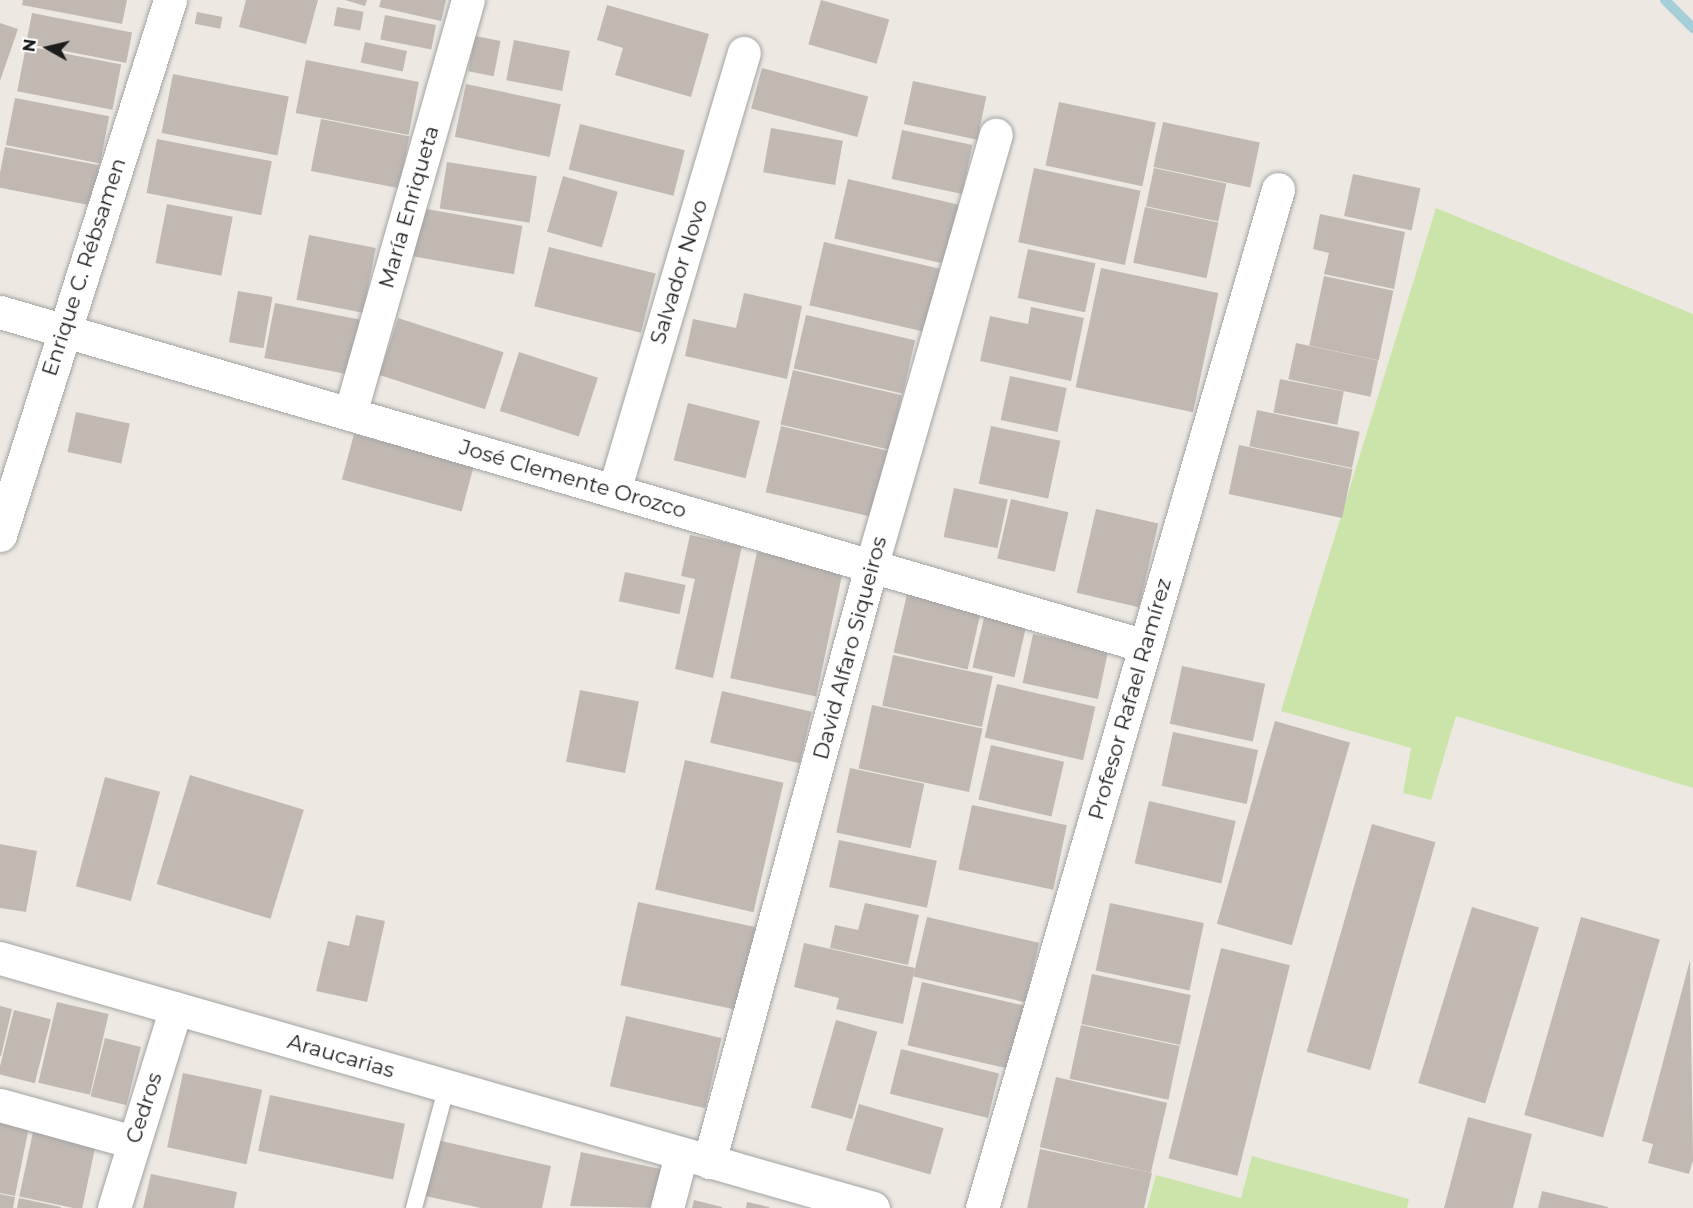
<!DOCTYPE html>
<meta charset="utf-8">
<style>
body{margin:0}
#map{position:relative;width:1693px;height:1208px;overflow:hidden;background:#ede9e2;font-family:Montserrat,sans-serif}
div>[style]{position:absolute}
.grass>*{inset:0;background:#cae4aa}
.stream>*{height:10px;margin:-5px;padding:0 5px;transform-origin:5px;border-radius:5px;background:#a5cfd8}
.building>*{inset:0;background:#c1b8b2;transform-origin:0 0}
.roads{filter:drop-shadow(0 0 2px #a3a3a3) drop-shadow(0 0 2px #a3a3a3)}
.lane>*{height:16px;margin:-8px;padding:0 8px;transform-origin:8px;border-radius:8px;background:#fff}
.street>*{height:33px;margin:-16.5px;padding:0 16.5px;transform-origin:16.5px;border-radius:16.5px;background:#fff}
span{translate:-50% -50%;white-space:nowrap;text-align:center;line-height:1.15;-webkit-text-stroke:6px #fff;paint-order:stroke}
.street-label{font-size:21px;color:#1c1c1c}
.north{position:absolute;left:18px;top:18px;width:60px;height:60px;-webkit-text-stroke:4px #fff;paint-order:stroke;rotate:278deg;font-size:16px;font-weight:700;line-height:24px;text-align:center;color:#1c1c1c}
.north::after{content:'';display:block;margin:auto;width:21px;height:27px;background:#1c1c1c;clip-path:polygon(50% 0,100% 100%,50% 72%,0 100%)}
</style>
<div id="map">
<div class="grass">
<div style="clip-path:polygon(1436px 208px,1693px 314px,1693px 788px,1456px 716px,1431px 800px,1403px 793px,1411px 748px,1281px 711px)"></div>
<div style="clip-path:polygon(1252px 1156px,1409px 1199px,1407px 1208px,1147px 1208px,1156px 1175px,1241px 1198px)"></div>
</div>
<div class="stream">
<div style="left:1665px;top:0;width:40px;rotate:45deg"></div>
</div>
<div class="building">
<div style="clip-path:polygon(23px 0,127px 0,122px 24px,22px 5px)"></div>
<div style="clip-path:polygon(246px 0,318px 0,306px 44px,239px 27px)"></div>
<div style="clip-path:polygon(345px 0,367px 0,365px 6px)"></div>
<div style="clip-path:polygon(381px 0,446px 0,441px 21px,379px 7px)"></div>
<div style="left:821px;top:0;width:71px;height:46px;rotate:16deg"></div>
<div style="clip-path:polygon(607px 5px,709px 34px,691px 97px,615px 75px,623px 48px,597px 40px)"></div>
<div style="left:337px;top:7px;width:27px;height:19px;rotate:10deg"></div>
<div style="left:197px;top:12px;width:26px;height:12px;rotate:11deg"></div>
<div style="left:32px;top:13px;width:102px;height:31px;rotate:11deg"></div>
<div style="left:385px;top:15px;width:52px;height:25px;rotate:11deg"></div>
<div style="clip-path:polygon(0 23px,18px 29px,0 81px)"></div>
<div style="left:475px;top:36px;width:26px;height:36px;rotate:11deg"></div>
<div style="left:514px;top:40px;width:57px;height:41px;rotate:11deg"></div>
<div style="left:365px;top:42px;width:43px;height:21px;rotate:12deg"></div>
<div style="left:26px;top:46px;width:97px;height:46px;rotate:11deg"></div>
<div style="left:306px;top:60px;width:115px;height:54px;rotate:11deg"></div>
<div style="left:762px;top:68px;width:110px;height:42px;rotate:15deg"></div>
<div style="left:173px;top:74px;width:118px;height:60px;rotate:11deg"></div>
<div style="left:913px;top:81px;width:75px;height:44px;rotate:12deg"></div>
<div style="left:466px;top:84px;width:97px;height:54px;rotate:12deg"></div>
<div style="left:15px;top:98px;width:96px;height:48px;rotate:11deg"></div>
<div style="left:1059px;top:102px;width:99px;height:65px;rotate:12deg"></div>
<div style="left:321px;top:119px;width:90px;height:53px;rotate:11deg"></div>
<div style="left:1163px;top:122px;width:99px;height:46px;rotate:12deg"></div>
<div style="left:580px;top:124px;width:108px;height:47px;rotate:14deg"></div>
<div style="left:771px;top:128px;width:73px;height:45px;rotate:10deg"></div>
<div style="left:902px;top:130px;width:72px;height:50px;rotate:12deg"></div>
<div style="left:157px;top:139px;width:117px;height:55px;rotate:11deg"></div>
<div style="left:5px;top:147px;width:96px;height:41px;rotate:11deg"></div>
<div style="left:447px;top:162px;width:91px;height:47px;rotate:9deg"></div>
<div style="left:1034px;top:168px;width:109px;height:76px;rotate:12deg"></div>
<div style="left:1154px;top:168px;width:74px;height:39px;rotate:12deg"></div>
<div style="left:1353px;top:174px;width:69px;height:43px;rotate:12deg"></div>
<div style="left:563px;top:176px;width:57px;height:58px;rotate:16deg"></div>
<div style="left:848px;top:179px;width:114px;height:61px;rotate:13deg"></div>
<div style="left:167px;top:204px;width:67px;height:60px;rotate:11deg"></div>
<div style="left:1145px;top:207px;width:75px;height:57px;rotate:12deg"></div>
<div style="left:421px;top:208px;width:103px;height:49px;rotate:10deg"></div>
<div style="clip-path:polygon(1320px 214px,1405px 232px,1394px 289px,1324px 274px,1329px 253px,1313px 249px)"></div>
<div style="left:309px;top:235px;width:68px;height:66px;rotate:11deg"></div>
<div style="left:824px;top:242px;width:119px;height:65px;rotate:13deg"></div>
<div style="left:549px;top:247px;width:110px;height:61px;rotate:14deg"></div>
<div style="left:1028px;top:249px;width:69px;height:50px;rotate:12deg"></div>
<div style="left:1101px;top:268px;width:120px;height:122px;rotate:12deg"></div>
<div style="left:1324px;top:276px;width:71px;height:71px;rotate:12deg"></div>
<div style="left:238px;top:291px;width:35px;height:52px;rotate:10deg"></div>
<div style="clip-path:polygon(744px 293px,802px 306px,787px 379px,685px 356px,693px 319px,736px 328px)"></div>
<div style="left:275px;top:303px;width:86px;height:56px;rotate:11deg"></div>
<div style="clip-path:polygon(1031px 307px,1084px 318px,1071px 381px,980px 361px,990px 316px,1028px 324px)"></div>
<div style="left:806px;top:315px;width:112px;height:55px;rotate:13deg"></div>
<div style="left:398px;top:318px;width:111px;height:60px;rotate:18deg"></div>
<div style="left:1296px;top:343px;width:84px;height:37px;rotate:12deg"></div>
<div style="left:519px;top:352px;width:83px;height:62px;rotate:18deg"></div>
<div style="left:793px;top:370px;width:112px;height:56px;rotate:13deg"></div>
<div style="left:1010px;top:376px;width:58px;height:45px;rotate:12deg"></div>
<div style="left:1280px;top:379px;width:65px;height:34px;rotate:11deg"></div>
<div style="left:688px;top:403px;width:74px;height:59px;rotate:14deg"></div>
<div style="left:1257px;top:410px;width:105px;height:37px;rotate:12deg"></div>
<div style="left:76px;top:412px;width:55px;height:41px;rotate:12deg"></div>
<div style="left:781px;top:426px;width:112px;height:68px;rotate:13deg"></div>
<div style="left:991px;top:426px;width:71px;height:59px;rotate:12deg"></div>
<div style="left:354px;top:434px;width:124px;height:47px;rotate:15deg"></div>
<div style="left:1239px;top:445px;width:116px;height:50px;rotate:12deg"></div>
<div style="left:954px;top:488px;width:55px;height:50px;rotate:12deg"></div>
<div style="left:1011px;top:499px;width:59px;height:61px;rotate:13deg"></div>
<div style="left:1096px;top:509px;width:64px;height:86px;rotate:13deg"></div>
<div style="clip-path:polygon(690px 535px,742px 546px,713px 678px,675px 669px,695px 579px,681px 576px)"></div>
<div style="left:757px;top:552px;width:88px;height:129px;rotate:12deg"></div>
<div style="left:625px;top:572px;width:62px;height:30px;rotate:12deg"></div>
<div style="left:907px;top:594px;width:76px;height:60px;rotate:13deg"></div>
<div style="left:986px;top:609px;width:43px;height:60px;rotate:13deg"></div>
<div style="left:1033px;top:634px;width:77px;height:50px;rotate:12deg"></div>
<div style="left:893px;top:655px;width:102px;height:52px;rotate:12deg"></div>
<div style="left:1182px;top:666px;width:85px;height:59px;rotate:12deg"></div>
<div style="left:997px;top:684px;width:101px;height:55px;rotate:13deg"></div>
<div style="left:580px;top:690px;width:60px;height:73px;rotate:11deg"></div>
<div style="left:722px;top:691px;width:92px;height:53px;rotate:13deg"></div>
<div style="left:872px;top:705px;width:113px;height:65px;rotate:12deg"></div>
<div style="left:1275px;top:721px;width:78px;height:211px;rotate:16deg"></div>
<div style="left:1173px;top:732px;width:87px;height:55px;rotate:12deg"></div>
<div style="left:991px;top:745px;width:75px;height:56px;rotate:13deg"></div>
<div style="left:685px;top:760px;width:101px;height:133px;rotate:13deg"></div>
<div style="left:850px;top:768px;width:76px;height:66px;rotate:12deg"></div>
<div style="left:190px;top:775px;width:119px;height:114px;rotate:17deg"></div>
<div style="left:105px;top:777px;width:57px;height:113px;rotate:15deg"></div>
<div style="left:1149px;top:801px;width:89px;height:64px;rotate:13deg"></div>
<div style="left:972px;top:805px;width:97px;height:66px;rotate:12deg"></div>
<div style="left:1372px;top:824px;width:66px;height:237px;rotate:16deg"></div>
<div style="left:839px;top:840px;width:100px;height:48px;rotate:12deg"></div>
<div style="clip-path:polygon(0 844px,37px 851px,26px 912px,0 908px)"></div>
<div style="left:638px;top:902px;width:121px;height:85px;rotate:12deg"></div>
<div style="clip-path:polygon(865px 903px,919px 915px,908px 965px,830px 948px,835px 925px,858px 930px)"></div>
<div style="left:1110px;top:903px;width:96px;height:69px;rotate:12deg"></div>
<div style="left:1472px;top:907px;width:70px;height:184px;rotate:17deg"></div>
<div style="clip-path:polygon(356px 915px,385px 921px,367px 1002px,316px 991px,328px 941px,349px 946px)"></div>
<div style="left:927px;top:917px;width:115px;height:61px;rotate:13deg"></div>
<div style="left:1581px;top:917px;width:82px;height:206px;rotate:16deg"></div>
<div style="clip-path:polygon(804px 943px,915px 968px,903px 1024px,836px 1009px,839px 998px,794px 987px)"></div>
<div style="left:1221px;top:948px;width:71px;height:217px;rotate:14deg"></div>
<div style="clip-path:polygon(1690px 960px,1693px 1160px,1689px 1174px,1648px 1163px,1653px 1144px,1642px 1141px)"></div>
<div style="left:1092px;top:974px;width:101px;height:51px;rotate:12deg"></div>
<div style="left:922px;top:982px;width:106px;height:65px;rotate:13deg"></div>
<div style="left:57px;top:1002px;width:53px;height:83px;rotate:13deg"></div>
<div style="clip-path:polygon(0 1006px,12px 1009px,1px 1056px,0 1056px)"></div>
<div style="left:14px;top:1010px;width:38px;height:66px;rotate:14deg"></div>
<div style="left:626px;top:1016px;width:98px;height:72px;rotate:13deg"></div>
<div style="left:836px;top:1020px;width:43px;height:91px;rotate:16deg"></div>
<div style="left:1081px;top:1025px;width:101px;height:55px;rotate:12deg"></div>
<div style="left:105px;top:1038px;width:37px;height:60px;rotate:14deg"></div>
<div style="left:901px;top:1049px;width:101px;height:46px;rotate:14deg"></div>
<div style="left:183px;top:1073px;width:81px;height:76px;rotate:12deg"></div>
<div style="left:1056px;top:1077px;width:114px;height:72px;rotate:13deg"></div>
<div style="left:270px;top:1095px;width:138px;height:57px;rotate:12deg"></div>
<div style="left:859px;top:1104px;width:88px;height:48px;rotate:16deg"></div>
<div style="clip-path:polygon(1468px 1117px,1532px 1134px,1513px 1208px,1444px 1208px)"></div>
<div style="clip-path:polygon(0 1120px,29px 1127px,15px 1196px,0 1193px)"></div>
<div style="left:33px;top:1132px;width:64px;height:66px;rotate:12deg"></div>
<div style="clip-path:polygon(437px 1140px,551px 1166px,542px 1208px,481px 1208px,425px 1196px)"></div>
<div style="clip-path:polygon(1040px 1149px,1152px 1173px,1144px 1208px,1027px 1208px)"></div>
<div style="clip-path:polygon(581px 1152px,665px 1170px,657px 1208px,570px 1206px)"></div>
<div style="clip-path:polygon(151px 1174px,237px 1192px,234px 1208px,143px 1208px)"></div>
<div style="clip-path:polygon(1542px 1191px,1608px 1207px,1608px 1208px,1538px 1208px)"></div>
<div style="clip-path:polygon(0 1194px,15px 1197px,13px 1208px,0 1208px)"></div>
<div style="clip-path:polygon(19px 1198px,61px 1207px,61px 1208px,17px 1208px)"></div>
<div style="clip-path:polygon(694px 1200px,722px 1207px,722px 1208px,692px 1208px)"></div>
<div style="clip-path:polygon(747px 1202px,769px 1207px,769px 1208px,746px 1208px)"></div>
</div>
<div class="roads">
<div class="lane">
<div style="left:414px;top:1208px;width:126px;rotate:-74.9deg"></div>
</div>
<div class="street">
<div style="left:0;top:312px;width:1193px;rotate:16.26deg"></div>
<div style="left:350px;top:414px;width:430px;rotate:-74.1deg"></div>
<div style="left:614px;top:491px;width:457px;rotate:-73.5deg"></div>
<div style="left:0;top:535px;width:561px;rotate:-72.37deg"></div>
<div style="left:0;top:958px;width:908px;rotate:15.98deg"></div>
<div style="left:0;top:1105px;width:138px;rotate:15.5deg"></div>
<div style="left:709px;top:1162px;width:617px;rotate:-74.77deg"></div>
<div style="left:871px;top:567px;width:450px;rotate:-73.9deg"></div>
<div style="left:114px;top:1208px;width:209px;rotate:-72.8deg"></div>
<div style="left:667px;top:1208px;width:55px;rotate:-75.2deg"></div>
<div style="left:982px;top:1208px;width:1061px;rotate:-73.8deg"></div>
</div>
</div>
<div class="street-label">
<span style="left:409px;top:207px;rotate:-74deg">María Enriqueta</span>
<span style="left:84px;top:267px;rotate:-72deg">Enrique C. Rébsamen</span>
<span style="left:679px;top:272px;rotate:-73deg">Salvador Novo</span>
<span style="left:573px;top:479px;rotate:16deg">José Clemente Orozco</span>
<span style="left:850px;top:648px;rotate:-75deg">David Alfaro Siqueiros</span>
<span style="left:1130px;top:699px;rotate:-74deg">Profesor Rafael Ramírez</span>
<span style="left:341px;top:1056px;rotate:16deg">Araucarias</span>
<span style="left:144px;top:1108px;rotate:-72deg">Cedros</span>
</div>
<div class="north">N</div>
</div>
